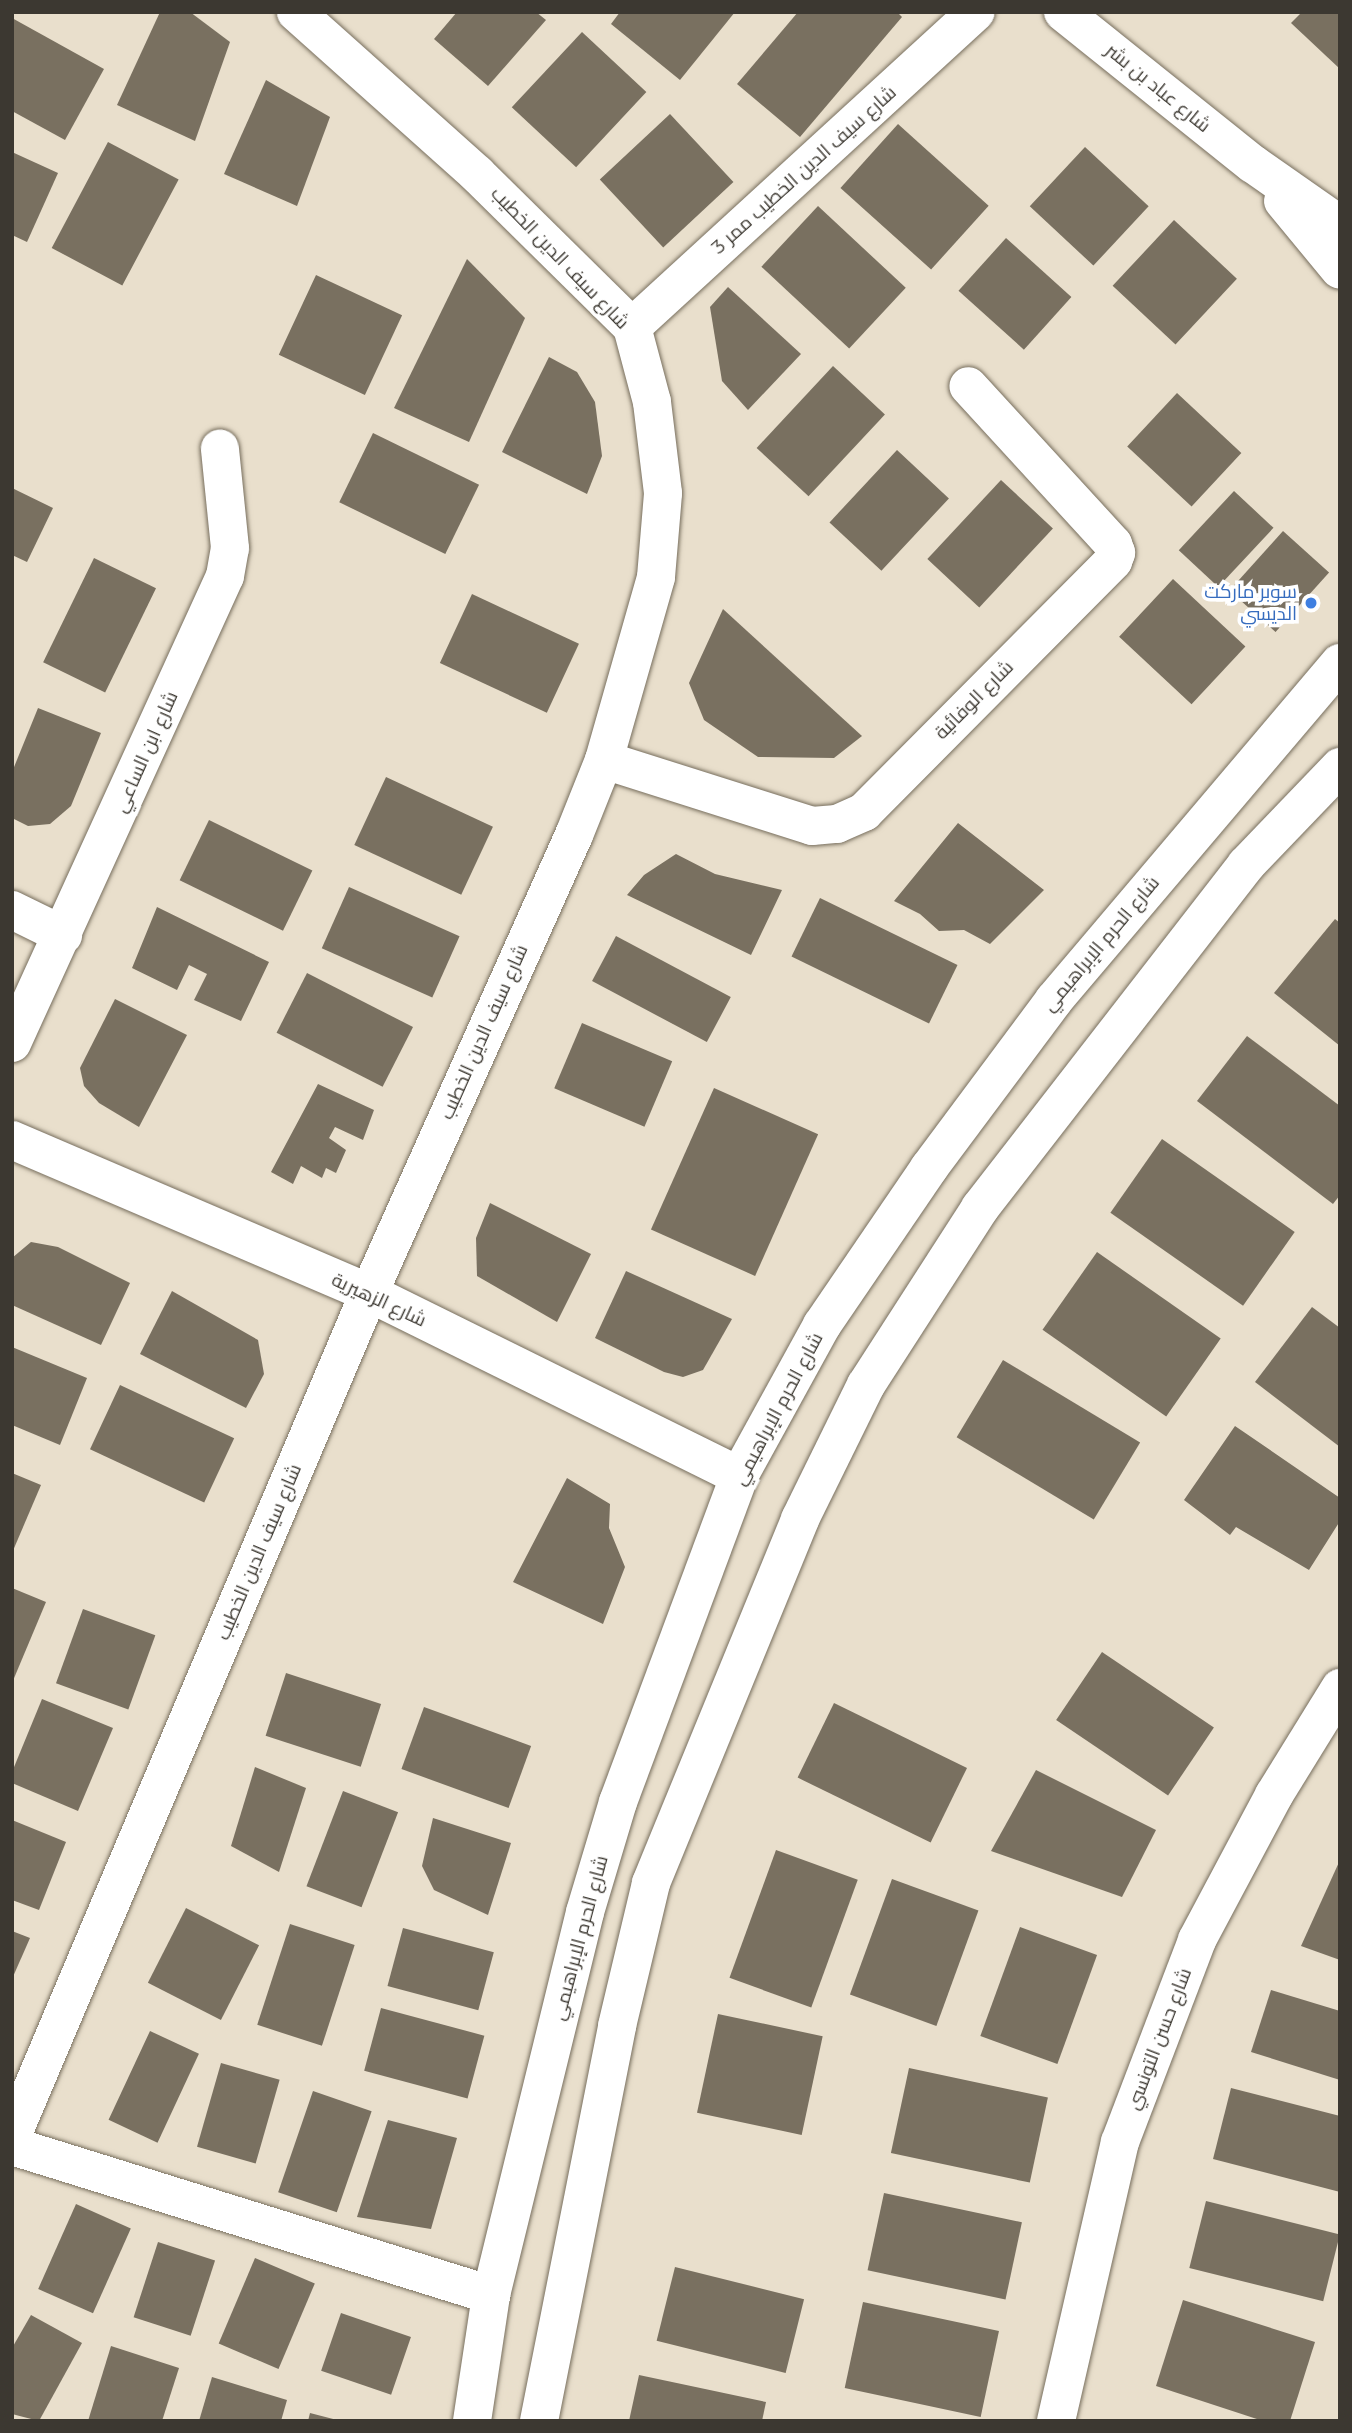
<!DOCTYPE html>
<meta charset="utf-8">
<style>
body{margin:0}
#map{position:relative;width:1352px;height:2433px;overflow:hidden;background:#e9dfcc;font-family:Montserrat,Cairo,sans-serif}
div>[style]{position:absolute}
.building>*{inset:0;background:#797060;transform-origin:0 0}
.roads{filter:drop-shadow(0 0 2px #776e5d) drop-shadow(0 0 2px #776e5d)}
.street>*{height:38px;margin:-19px;padding:0 19px;transform-origin:19px;border-radius:19px;background:#fff}
.secondary>*{height:38px;margin:-19px;padding:0 19px;transform-origin:19px;border-radius:19px;background:#fff}
.dots>*{width:19px;height:19px;translate:-50% -50%;box-sizing:border-box;border:4px solid #fff;border-radius:50%}
span{translate:-50% -50%;white-space:nowrap;text-align:center;line-height:1.15;-webkit-text-stroke:7px #fff;paint-order:stroke}
.street-label{font-size:19px;color:#3c3831}
.shop-label{font-size:19px;color:#366cbe}
.right{translate:-100% -50%;text-align:right}
.frame{position:absolute;inset:0;border:14px solid #3c3831;pointer-events:none}
</style>
<div id="map">
<div class="building">
<div style="clip-path:polygon(160px 12px,190px 12px,230px 42px,195px 141px,117px 105px)"></div>
<div style="clip-path:polygon(457px 12px,536px 12px,546px 20px,488px 86px,434px 39px)"></div>
<div style="clip-path:polygon(620px 12px,735px 12px,680px 80px,611px 24px)"></div>
<div style="clip-path:polygon(798px 12px,897px 12px,902px 17px,800px 137px,737px 84px)"></div>
<div style="clip-path:polygon(1302px 12px,1340px 12px,1340px 69px,1291px 23px)"></div>
<div style="clip-path:polygon(12px 18px,104px 69px,65px 140px,12px 111px)"></div>
<div style="left:582px;top:32px;width:88px;height:103px;rotate:43deg"></div>
<div style="clip-path:polygon(266px 80px,330px 117px,297px 206px,224px 174px)"></div>
<div style="left:670px;top:114px;width:93px;height:96px;rotate:47deg"></div>
<div style="left:898px;top:124px;width:122px;height:86px;rotate:42deg"></div>
<div style="left:108px;top:142px;width:80px;height:120px;rotate:28deg"></div>
<div style="left:1085px;top:147px;width:87px;height:81px;rotate:43deg"></div>
<div style="clip-path:polygon(12px 152px,58px 173px,27px 242px,12px 235px)"></div>
<div style="left:818px;top:206px;width:120px;height:83px;rotate:43deg"></div>
<div style="left:1174px;top:220px;width:86px;height:90px;rotate:43deg"></div>
<div style="left:1006px;top:238px;width:88px;height:71px;rotate:42deg"></div>
<div style="clip-path:polygon(467px 259px,525px 318px,469px 442px,394px 408px)"></div>
<div style="left:316px;top:275px;width:95px;height:88px;rotate:25deg"></div>
<div style="clip-path:polygon(728px 287px,801px 354px,748px 410px,722px 381px,710px 307px)"></div>
<div style="clip-path:polygon(549px 357px,577px 372px,595px 402px,602px 456px,587px 494px,502px 452px)"></div>
<div style="left:833px;top:366px;width:71px;height:112px;rotate:43deg"></div>
<div style="left:1177px;top:393px;width:88px;height:73px;rotate:43deg"></div>
<div style="left:373px;top:433px;width:118px;height:77px;rotate:26deg"></div>
<div style="left:897px;top:450px;width:71px;height:99px;rotate:43deg"></div>
<div style="left:1001px;top:480px;width:71px;height:108px;rotate:43deg"></div>
<div style="clip-path:polygon(12px 488px,53px 508px,27px 562px,12px 555px)"></div>
<div style="left:1234px;top:491px;width:54px;height:81px;rotate:43deg"></div>
<div style="left:1283px;top:531px;width:62px;height:80px;rotate:42deg"></div>
<div style="left:94px;top:558px;width:69px;height:116px;rotate:26deg"></div>
<div style="left:1173px;top:579px;width:99px;height:79px;rotate:43deg"></div>
<div style="left:472px;top:594px;width:118px;height:76px;rotate:25deg"></div>
<div style="clip-path:polygon(723px 609px,862px 736px,834px 758px,758px 757px,704px 720px,689px 683px)"></div>
<div style="clip-path:polygon(38px 708px,101px 733px,71px 806px,50px 824px,28px 826px,12px 818px,12px 772px)"></div>
<div style="left:386px;top:777px;width:118px;height:75px;rotate:25deg"></div>
<div style="left:209px;top:820px;width:115px;height:67px;rotate:26deg"></div>
<div style="clip-path:polygon(958px 823px,1044px 890px,990px 944px,964px 930px,939px 931px,920px 914px,894px 901px)"></div>
<div style="clip-path:polygon(676px 854px,715px 874px,782px 890px,751px 955px,627px 895px,644px 875px)"></div>
<div style="left:349px;top:887px;width:121px;height:67px;rotate:24deg"></div>
<div style="left:820px;top:898px;width:153px;height:65px;rotate:26deg"></div>
<div style="clip-path:polygon(157px 907px,269px 962px,241px 1021px,194px 1000px,207px 974px,189px 965px,177px 990px,132px 968px)"></div>
<div style="clip-path:polygon(1335px 919px,1340px 923px,1340px 1046px,1274px 993px)"></div>
<div style="left:616px;top:936px;width:130px;height:51px;rotate:28deg"></div>
<div style="left:307px;top:973px;width:119px;height:67px;rotate:27deg"></div>
<div style="clip-path:polygon(115px 999px,187px 1035px,139px 1127px,99px 1103px,84px 1086px,80px 1068px)"></div>
<div style="left:582px;top:1023px;width:98px;height:71px;rotate:23deg"></div>
<div style="clip-path:polygon(1247px 1036px,1340px 1106px,1340px 1195px,1333px 1204px,1197px 1101px)"></div>
<div style="clip-path:polygon(318px 1084px,374px 1110px,363px 1140px,335px 1127px,329px 1138px,346px 1150px,336px 1173px,326px 1168px,322px 1178px,301px 1166px,293px 1184px,271px 1172px)"></div>
<div style="left:714px;top:1088px;width:114px;height:155px;rotate:24deg"></div>
<div style="left:1162px;top:1139px;width:162px;height:90px;rotate:35deg"></div>
<div style="clip-path:polygon(490px 1203px,591px 1254px,557px 1322px,477px 1276px,476px 1238px)"></div>
<div style="clip-path:polygon(31px 1242px,58px 1247px,130px 1283px,101px 1345px,12px 1305px,12px 1258px)"></div>
<div style="left:1097px;top:1252px;width:151px;height:95px;rotate:35deg"></div>
<div style="clip-path:polygon(626px 1271px,732px 1319px,703px 1370px,683px 1377px,664px 1372px,595px 1338px)"></div>
<div style="clip-path:polygon(172px 1291px,258px 1340px,264px 1374px,246px 1408px,140px 1354px)"></div>
<div style="clip-path:polygon(1312px 1307px,1340px 1328px,1340px 1447px,1255px 1382px)"></div>
<div style="clip-path:polygon(12px 1347px,87px 1378px,60px 1445px,12px 1425px)"></div>
<div style="left:1003px;top:1360px;width:160px;height:90px;rotate:31deg"></div>
<div style="left:120px;top:1385px;width:126px;height:71px;rotate:25deg"></div>
<div style="clip-path:polygon(1235px 1426px,1340px 1498px,1340px 1521px,1309px 1570px,1236px 1527px,1230px 1535px,1184px 1500px)"></div>
<div style="clip-path:polygon(12px 1473px,41px 1485px,12px 1553px)"></div>
<div style="clip-path:polygon(567px 1478px,610px 1504px,609px 1528px,625px 1567px,603px 1624px,513px 1582px)"></div>
<div style="clip-path:polygon(12px 1588px,46px 1602px,12px 1683px)"></div>
<div style="left:83px;top:1609px;width:77px;height:79px;rotate:20deg"></div>
<div style="left:1102px;top:1652px;width:135px;height:82px;rotate:34deg"></div>
<div style="left:286px;top:1673px;width:100px;height:66px;rotate:18deg"></div>
<div style="clip-path:polygon(42px 1699px,113px 1728px,78px 1811px,12px 1783px,12px 1772px)"></div>
<div style="left:834px;top:1703px;width:148px;height:83px;rotate:26deg"></div>
<div style="left:424px;top:1707px;width:114px;height:66px;rotate:20deg"></div>
<div style="clip-path:polygon(255px 1767px,306px 1788px,279px 1872px,231px 1846px)"></div>
<div style="clip-path:polygon(1036px 1770px,1156px 1830px,1122px 1897px,991px 1851px)"></div>
<div style="left:343px;top:1791px;width:59px;height:102px;rotate:21deg"></div>
<div style="clip-path:polygon(433px 1818px,511px 1843px,488px 1915px,434px 1890px,422px 1866px)"></div>
<div style="clip-path:polygon(12px 1820px,66px 1842px,39px 1910px,12px 1900px)"></div>
<div style="left:776px;top:1850px;width:87px;height:136px;rotate:20deg"></div>
<div style="clip-path:polygon(1340px 1860px,1340px 1960px,1301px 1946px)"></div>
<div style="left:892px;top:1879px;width:92px;height:123px;rotate:20deg"></div>
<div style="left:186px;top:1908px;width:82px;height:84px;rotate:27deg"></div>
<div style="left:290px;top:1924px;width:68px;height:106px;rotate:18deg"></div>
<div style="left:1020px;top:1927px;width:82px;height:116px;rotate:20deg"></div>
<div style="left:403px;top:1928px;width:94px;height:60px;rotate:15deg"></div>
<div style="clip-path:polygon(12px 1931px,30px 1938px,12px 1979px)"></div>
<div style="clip-path:polygon(1271px 1990px,1340px 2011px,1340px 2080px,1251px 2052px)"></div>
<div style="left:381px;top:2008px;width:107px;height:65px;rotate:15deg"></div>
<div style="left:718px;top:2014px;width:107px;height:101px;rotate:12deg"></div>
<div style="left:150px;top:2031px;width:54px;height:98px;rotate:25deg"></div>
<div style="left:221px;top:2063px;width:61px;height:87px;rotate:16deg"></div>
<div style="left:909px;top:2068px;width:142px;height:87px;rotate:12deg"></div>
<div style="clip-path:polygon(1231px 2088px,1340px 2116px,1340px 2192px,1213px 2159px)"></div>
<div style="left:313px;top:2091px;width:62px;height:107px;rotate:19deg"></div>
<div style="clip-path:polygon(388px 2120px,457px 2138px,431px 2229px,357px 2217px)"></div>
<div style="left:884px;top:2193px;width:141px;height:79px;rotate:12deg"></div>
<div style="left:1206px;top:2201px;width:138px;height:69px;rotate:14deg"></div>
<div style="left:76px;top:2204px;width:60px;height:93px;rotate:24deg"></div>
<div style="left:158px;top:2242px;width:60px;height:79px;rotate:18deg"></div>
<div style="left:255px;top:2258px;width:65px;height:93px;rotate:23deg"></div>
<div style="left:675px;top:2267px;width:133px;height:76px;rotate:14deg"></div>
<div style="clip-path:polygon(1183px 2300px,1315px 2342px,1290px 2421px,1263px 2421px,1156px 2386px)"></div>
<div style="left:863px;top:2302px;width:139px;height:88px;rotate:12deg"></div>
<div style="left:341px;top:2313px;width:74px;height:61px;rotate:19deg"></div>
<div style="clip-path:polygon(31px 2315px,82px 2343px,39px 2421px,12px 2414px,12px 2348px)"></div>
<div style="clip-path:polygon(111px 2346px,179px 2368px,162px 2421px,88px 2421px)"></div>
<div style="clip-path:polygon(639px 2375px,766px 2402px,762px 2421px,629px 2421px)"></div>
<div style="clip-path:polygon(212px 2377px,287px 2400px,281px 2421px,199px 2421px)"></div>
<div style="clip-path:polygon(310px 2413px,337px 2420px,337px 2421px,308px 2421px)"></div>
</div>
<div class="roads">
<div class="street">
<div style="left:632px;top:327px;width:466px;rotate:-42.5deg"></div>
<div style="left:604px;top:760px;width:218px;rotate:17.6deg"></div>
<div style="left:812px;top:826px;width:25px;rotate:-5deg"></div>
<div style="left:837px;top:824px;width:30px;rotate:-24deg"></div>
<div style="left:864px;top:812px;width:354px;rotate:-45.2deg"></div>
<div style="left:1113px;top:561px;width:9px;rotate:-69deg"></div>
<div style="left:1116px;top:553px;width:9px;rotate:-108deg"></div>
<div style="left:1113px;top:544px;width:214px;rotate:-132.5deg"></div>
<div style="left:12px;top:910px;width:57px;rotate:26.1deg"></div>
<div style="left:12px;top:1043px;width:513px;rotate:-65.48deg"></div>
<div style="left:225px;top:576px;width:28px;rotate:-80deg"></div>
<div style="left:230px;top:548px;width:100px;rotate:-95.8deg"></div>
<div style="left:12px;top:1140px;width:388px;rotate:23.2deg"></div>
<div style="left:369px;top:1293px;width:413px;rotate:26.3deg"></div>
<div style="left:12px;top:2146px;width:502px;rotate:17.28deg"></div>
<div style="left:1056px;top:2421px;width:286px;rotate:-77.1deg"></div>
<div style="left:1120px;top:2142px;width:216px;rotate:-69.1deg"></div>
<div style="left:1197px;top:1940px;width:164px;rotate:-62deg"></div>
<div style="left:1274px;top:1795px;width:126px;rotate:-58.3deg"></div>
</div>
<div class="secondary">
<div style="left:1063px;top:12px;width:243px;rotate:38.7deg"></div>
<div style="left:1253px;top:164px;width:106px;rotate:35deg"></div>
<div style="left:1283px;top:201px;width:89px;rotate:50.4deg"></div>
<div style="left:12px;top:2136px;width:915px;rotate:-67.05deg"></div>
<div style="left:369px;top:1293px;width:502px;rotate:-65.89deg"></div>
<div style="left:574px;top:835px;width:81px;rotate:-68.2deg"></div>
<div style="left:604px;top:760px;width:190px;rotate:-74.1deg"></div>
<div style="left:656px;top:577px;width:84px;rotate:-85.2deg"></div>
<div style="left:663px;top:493px;width:92px;rotate:-96.9deg"></div>
<div style="left:652px;top:402px;width:78px;rotate:-104.9deg"></div>
<div style="left:632px;top:327px;width:218px;rotate:-135.4deg"></div>
<div style="left:477px;top:174px;width:243px;rotate:-138.2deg"></div>
<div style="left:472px;top:2421px;width:127px;rotate:-81.4deg"></div>
<div style="left:491px;top:2295px;width:394px;rotate:-76.2deg"></div>
<div style="left:585px;top:1912px;width:115px;rotate:-73.3deg"></div>
<div style="left:618px;top:1802px;width:348px;rotate:-69.6deg"></div>
<div style="left:739px;top:1476px;width:172px;rotate:-61.2deg"></div>
<div style="left:822px;top:1325px;width:190px;rotate:-55.7deg"></div>
<div style="left:929px;top:1168px;width:209px;rotate:-53.3deg"></div>
<div style="left:1054px;top:1000px;width:442px;rotate:-49.7deg"></div>
<div style="left:539px;top:2421px;width:403px;rotate:-78.8deg"></div>
<div style="left:617px;top:2026px;width:147px;rotate:-76.6deg"></div>
<div style="left:651px;top:1883px;width:393px;rotate:-67.7deg"></div>
<div style="left:800px;top:1519px;width:149px;rotate:-63.8deg"></div>
<div style="left:866px;top:1385px;width:211px;rotate:-57.2deg"></div>
<div style="left:980px;top:1208px;width:434px;rotate:-52.2deg"></div>
<div style="left:1246px;top:865px;width:136px;rotate:-46.2deg"></div>
</div>
</div>
<div class="dots">
<div style="left:1311px;top:603px;background:#3f7fe0"></div>
</div>
<div class="street-label">
<span style="left:1158px;top:88px;rotate:39deg">شارع عباد بن بشر</span>
<span style="left:804px;top:170px;rotate:-42deg">شارع سيف الدين الخطيب ممر 3</span>
<span style="left:560px;top:258px;rotate:46deg">شارع سيف الدين الخطيب</span>
<span style="left:974px;top:700px;rotate:-45deg">شارع الوفائية</span>
<span style="left:146px;top:752px;rotate:-66deg">شارع ابن الساعي</span>
<span style="left:1101px;top:944px;rotate:-50deg">شارع الحرم الإبراهيمي</span>
<span style="left:484px;top:1032px;rotate:-66deg">شارع سيف الدين الخطيب</span>
<span style="left:379px;top:1300px;rotate:25deg">شارع الزهيرية</span>
<span style="left:778px;top:1409px;rotate:-62deg">شارع الحرم الإبراهيمي</span>
<span style="left:259px;top:1552px;rotate:-67deg">شارع سيف الدين الخطيب</span>
<span style="left:580px;top:1938px;rotate:-75deg">شارع الحرم الإبراهيمي</span>
<span style="left:1159px;top:2039px;rotate:-69deg">شارع حسن التونسي</span>
</div>
<div class="shop-label">
<span class="right" style="left:1297px;top:603px">سوبر ماركت<br>الديسي</span>
</div>
<div class="frame"></div>
</div>
